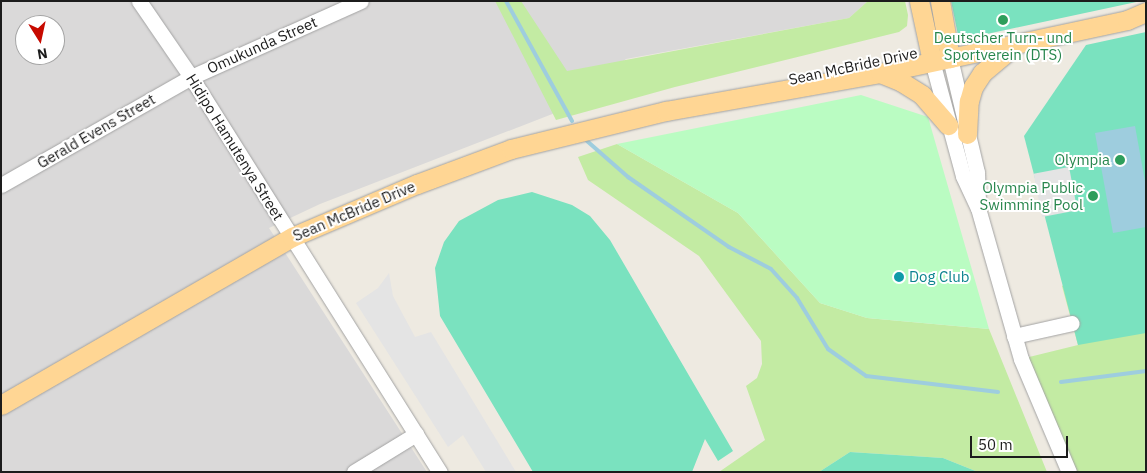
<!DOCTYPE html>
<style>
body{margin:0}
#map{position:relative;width:1147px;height:473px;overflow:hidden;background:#eeeae1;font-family:"IBM Plex Sans",sans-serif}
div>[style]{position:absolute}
.residential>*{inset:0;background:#dad9d9}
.grass>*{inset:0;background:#c3eba3}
.park>*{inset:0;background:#bafcc2}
.pitch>*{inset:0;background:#7ae2bf}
.parking>*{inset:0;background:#e4e4e4;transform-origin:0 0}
.water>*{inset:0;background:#9ecdde}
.stream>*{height:4px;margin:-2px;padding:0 2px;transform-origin:2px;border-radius:2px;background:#9ecdde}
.roads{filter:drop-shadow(0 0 1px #a3a3a3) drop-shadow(0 0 1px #a3a3a3)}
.minor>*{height:15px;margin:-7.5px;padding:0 7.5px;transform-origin:7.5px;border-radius:7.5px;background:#fff}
.major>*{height:19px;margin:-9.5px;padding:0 9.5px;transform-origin:9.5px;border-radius:9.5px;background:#ffd694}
.dots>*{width:14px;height:14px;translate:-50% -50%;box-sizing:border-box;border:2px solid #fff;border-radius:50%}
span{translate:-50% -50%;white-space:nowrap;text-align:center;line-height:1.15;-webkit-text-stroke:4px #fff;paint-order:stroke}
.leisure-label{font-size:15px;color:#27864d}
.right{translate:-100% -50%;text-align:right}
.street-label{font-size:15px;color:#1c1c1c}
.culture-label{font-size:15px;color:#0d838f}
.left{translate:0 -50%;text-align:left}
.frame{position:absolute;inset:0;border:2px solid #1c1c1c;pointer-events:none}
.north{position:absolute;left:15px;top:15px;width:50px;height:50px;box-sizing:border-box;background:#fff;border:1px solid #a4a4a4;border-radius:50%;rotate:170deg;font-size:14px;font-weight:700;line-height:20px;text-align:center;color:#1c1c1c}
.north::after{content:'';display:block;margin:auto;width:18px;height:22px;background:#c70a00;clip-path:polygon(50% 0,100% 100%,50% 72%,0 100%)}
.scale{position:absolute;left:970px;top:436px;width:98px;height:22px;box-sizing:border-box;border:2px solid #1c1c1c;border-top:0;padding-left:6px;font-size:15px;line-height:18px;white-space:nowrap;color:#1c1c1c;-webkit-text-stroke:4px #fff;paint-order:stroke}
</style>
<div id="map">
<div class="residential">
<div style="clip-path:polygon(evenodd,1px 1px,868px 1px,849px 18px,626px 59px,578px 104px,320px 204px,269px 228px,427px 472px,1px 472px,1px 1px,25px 25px,55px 25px,55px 55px,25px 55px,25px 25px)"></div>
</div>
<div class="grass">
<div style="clip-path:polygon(495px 1px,521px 1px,567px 71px,849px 18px,868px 1px,905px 1px,908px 15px,907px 26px,899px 32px,675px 87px,556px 120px)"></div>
<div style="clip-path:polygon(617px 144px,738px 213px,820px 303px,867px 318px,989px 329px,1047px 472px,978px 472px,943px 458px,850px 452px,819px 472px,719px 472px,765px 440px,746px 386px,757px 378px,762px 364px,761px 341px,699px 256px,588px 180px,578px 157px)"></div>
<div style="clip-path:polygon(1146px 239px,1146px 472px,1069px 472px,1021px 359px,1078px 345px,1062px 286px)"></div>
</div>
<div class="park">
<div style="clip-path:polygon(861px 95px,928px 117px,989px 329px,867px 318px,820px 303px,738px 213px,617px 144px)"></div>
</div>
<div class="pitch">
<div style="clip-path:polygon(951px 1px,1141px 1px,959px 40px)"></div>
<div style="clip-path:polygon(1146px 32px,1146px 333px,1078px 345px,1024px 136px,1086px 45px)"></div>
<div style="clip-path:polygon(532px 192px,572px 205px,590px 216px,610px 240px,733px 451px,718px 461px,705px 439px,692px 472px,533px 472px,440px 316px,435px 268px,444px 242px,459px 221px,498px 200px)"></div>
<div style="clip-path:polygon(850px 452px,943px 458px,978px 472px,819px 472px)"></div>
</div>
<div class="parking">
<div style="left:1069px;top:167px;width:44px;height:36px;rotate:79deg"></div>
<div style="clip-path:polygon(389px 273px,393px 296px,415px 337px,431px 332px,516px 472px,486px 472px,463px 435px,448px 447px,356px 303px,378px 288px)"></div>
</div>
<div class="water">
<div style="clip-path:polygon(1135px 126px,1146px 187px,1146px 227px,1113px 233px,1095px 133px)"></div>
</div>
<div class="stream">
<div style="left:506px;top:1px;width:137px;rotate:61.2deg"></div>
<div style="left:587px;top:141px;width:55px;rotate:41.3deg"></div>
<div style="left:628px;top:177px;width:123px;rotate:34.7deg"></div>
<div style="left:729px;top:247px;width:47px;rotate:27.6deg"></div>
<div style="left:771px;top:269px;width:39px;rotate:48deg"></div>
<div style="left:797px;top:298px;width:60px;rotate:58.7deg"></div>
<div style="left:828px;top:349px;width:47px;rotate:35.4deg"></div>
<div style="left:866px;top:376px;width:133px;rotate:6.9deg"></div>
<div style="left:1061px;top:382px;width:86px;rotate:-7.4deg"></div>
</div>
<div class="roads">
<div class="minor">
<div style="left:139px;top:1px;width:92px;rotate:55.6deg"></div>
<div style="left:191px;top:77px;width:467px;rotate:57.8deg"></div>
<div style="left:950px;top:58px;width:117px;rotate:76.7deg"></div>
<div style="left:977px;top:172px;width:32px;rotate:88deg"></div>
<div style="left:932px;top:61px;width:119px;rotate:74.9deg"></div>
<div style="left:963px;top:176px;width:35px;rotate:65deg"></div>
<div style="left:978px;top:208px;width:157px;rotate:74.1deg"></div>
<div style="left:1021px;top:359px;width:123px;rotate:67deg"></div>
<div style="left:1px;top:185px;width:219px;rotate:-29.6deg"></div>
<div style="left:191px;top:77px;width:186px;rotate:-24.1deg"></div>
<div style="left:1014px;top:336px;width:59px;rotate:-12.6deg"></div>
<div style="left:354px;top:472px;width:73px;rotate:-31.5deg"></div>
</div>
<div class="major">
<div style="left:919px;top:1px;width:61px;rotate:77.8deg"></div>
<div style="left:940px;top:1px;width:58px;rotate:80deg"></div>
<div style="left:880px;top:73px;width:22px;rotate:22deg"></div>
<div style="left:900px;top:81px;width:26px;rotate:32deg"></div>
<div style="left:922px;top:95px;width:40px;rotate:49deg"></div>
<div style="left:967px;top:134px;width:33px;rotate:-87deg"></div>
<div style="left:969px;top:101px;width:15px;rotate:-74deg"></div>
<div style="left:973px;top:87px;width:17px;rotate:-57deg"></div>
<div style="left:982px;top:73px;width:40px;rotate:-40deg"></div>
<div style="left:1px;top:405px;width:336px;rotate:-30deg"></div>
<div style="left:292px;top:237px;width:136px;rotate:-23deg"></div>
<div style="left:417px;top:184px;width:100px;rotate:-20.4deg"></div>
<div style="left:511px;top:149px;width:160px;rotate:-13.8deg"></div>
<div style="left:666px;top:111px;width:217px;rotate:-10.1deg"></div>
<div style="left:880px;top:73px;width:253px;rotate:-12.1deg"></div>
<div style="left:1127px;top:20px;width:21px;rotate:-23deg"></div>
</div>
</div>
<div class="dots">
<div style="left:1003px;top:20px;background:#2e9e5b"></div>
<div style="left:1120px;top:160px;background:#2e9e5b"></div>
<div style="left:1093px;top:196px;background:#2e9e5b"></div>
<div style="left:899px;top:277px;background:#0f9aa8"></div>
</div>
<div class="leisure-label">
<span style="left:1003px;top:46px">Deutscher Turn- und<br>Sportverein (DTS)</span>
<span class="right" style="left:1110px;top:160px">Olympia</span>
<span class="right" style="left:1083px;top:196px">Olympia Public<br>Swimming Pool</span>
</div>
<div class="street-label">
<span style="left:262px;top:45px;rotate:-24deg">Omukunda Street</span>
<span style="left:853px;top:66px;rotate:-12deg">Sean McBride Drive</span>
<span style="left:96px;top:131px;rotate:-30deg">Gerald Evens Street</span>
<span style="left:235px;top:147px;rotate:58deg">Hidipo Hamutenya Street</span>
<span style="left:354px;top:211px;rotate:-23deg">Sean McBride Drive</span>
</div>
<div class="culture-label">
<span class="left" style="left:909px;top:277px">Dog Club</span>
</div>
<div class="frame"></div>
<div class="north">N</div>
<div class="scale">50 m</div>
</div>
